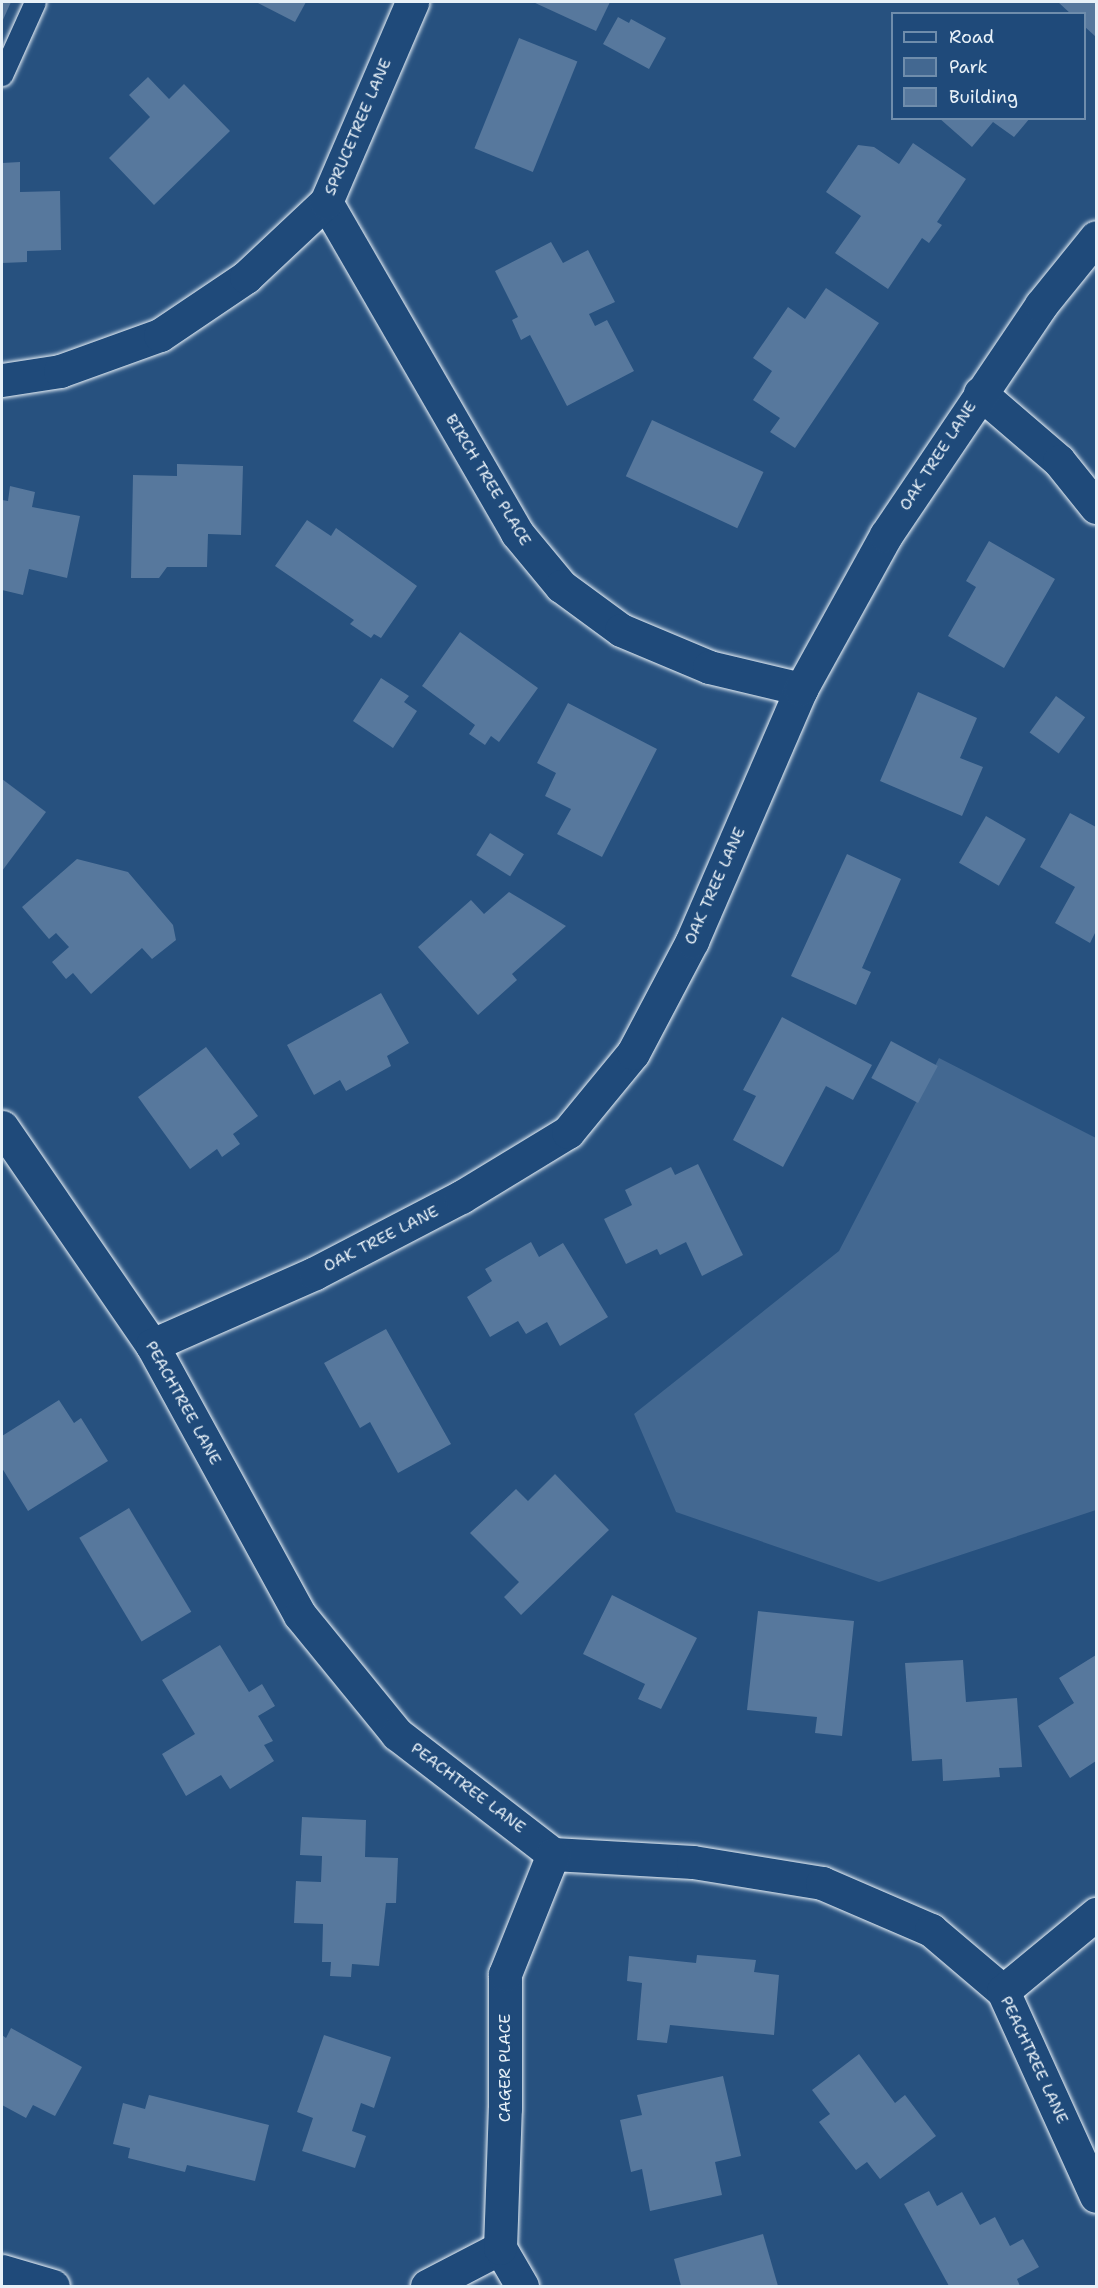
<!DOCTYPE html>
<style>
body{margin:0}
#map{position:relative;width:1098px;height:2288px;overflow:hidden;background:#27517f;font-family:"Shantell Sans",sans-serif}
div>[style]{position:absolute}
.green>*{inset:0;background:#436891}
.building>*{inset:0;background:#57789d;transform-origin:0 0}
.roads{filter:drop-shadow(0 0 2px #e8f1f8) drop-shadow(0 0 2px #e8f1f8)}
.service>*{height:21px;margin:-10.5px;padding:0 10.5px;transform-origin:10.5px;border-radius:10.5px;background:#1f4a7a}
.minor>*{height:33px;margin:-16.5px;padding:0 16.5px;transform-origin:16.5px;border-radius:16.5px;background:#1f4a7a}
span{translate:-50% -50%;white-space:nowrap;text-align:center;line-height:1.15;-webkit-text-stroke:4.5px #1f4a7a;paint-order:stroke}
.street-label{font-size:16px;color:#e8f1f8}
.frame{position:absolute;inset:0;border:3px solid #e8f1f8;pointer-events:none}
.legend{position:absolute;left:891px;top:12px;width:195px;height:108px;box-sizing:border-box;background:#1f4a7a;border:2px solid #6f8dac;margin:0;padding:8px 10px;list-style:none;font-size:18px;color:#e8f1f8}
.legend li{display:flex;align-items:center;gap:12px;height:30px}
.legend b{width:30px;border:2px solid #6f8dac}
</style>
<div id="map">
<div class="green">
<div style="clip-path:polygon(939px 1058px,1096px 1138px,1096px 1510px,879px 1582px,676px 1512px,634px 1414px,839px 1251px)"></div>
</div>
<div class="building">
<div style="clip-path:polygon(2px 2px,11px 2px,2px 22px)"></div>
<div style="clip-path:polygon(256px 2px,306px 2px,295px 22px)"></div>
<div style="clip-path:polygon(533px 2px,610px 2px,596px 31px)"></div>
<div style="clip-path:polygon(1058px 2px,1096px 2px,1096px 37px,1084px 26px,1084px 14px,1071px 14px)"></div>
<div style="clip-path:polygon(618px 17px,629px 23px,631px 19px,666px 38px,649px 69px,603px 44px)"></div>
<div style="left:519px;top:38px;width:63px;height:119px;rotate:22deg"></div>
<div style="clip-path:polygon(148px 77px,169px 99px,184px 84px,230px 131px,154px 205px,109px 158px,150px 117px,129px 95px)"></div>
<div style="clip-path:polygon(939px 118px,1030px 118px,1014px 137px,993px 122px,972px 147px)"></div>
<div style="clip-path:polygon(913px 143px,966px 179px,937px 222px,942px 225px,929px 243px,922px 238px,888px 289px,835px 253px,861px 216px,826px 192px,858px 145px,874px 147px,899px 164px)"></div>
<div style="clip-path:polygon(20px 162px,20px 192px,60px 191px,61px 250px,27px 251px,27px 262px,2px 263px,2px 163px)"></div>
<div style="clip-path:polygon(551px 242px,563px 263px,588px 250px,615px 302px,589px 314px,595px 326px,607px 320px,634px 371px,567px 406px,530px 335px,521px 340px,512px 320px,518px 317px,495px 271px)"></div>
<div style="clip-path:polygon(826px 288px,879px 323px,795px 448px,770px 432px,780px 418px,753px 400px,772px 371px,753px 358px,788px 307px,805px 319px)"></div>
<div style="left:652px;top:420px;width:123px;height:62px;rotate:25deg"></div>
<div style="clip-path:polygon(177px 464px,243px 466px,241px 535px,208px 534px,207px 567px,167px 567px,159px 578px,131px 578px,133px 475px,177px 476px)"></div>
<div style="clip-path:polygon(10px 486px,35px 492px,32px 507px,80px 516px,67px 578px,29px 569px,23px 595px,2px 590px,2px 500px,8px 501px)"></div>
<div style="clip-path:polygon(307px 520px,331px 536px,336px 528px,417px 586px,381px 638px,374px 634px,371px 638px,350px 624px,354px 620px,275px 566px)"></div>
<div style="clip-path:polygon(989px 541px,1055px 579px,1004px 668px,948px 636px,976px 587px,966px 581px)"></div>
<div style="clip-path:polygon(460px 632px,538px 688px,499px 742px,491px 736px,485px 745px,469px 734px,475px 725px,422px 686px)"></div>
<div style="clip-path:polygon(381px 678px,409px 696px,404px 702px,417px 711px,393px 748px,353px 721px)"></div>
<div style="clip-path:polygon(918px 692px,977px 718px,960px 758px,983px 767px,962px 816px,880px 781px)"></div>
<div style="left:1056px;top:696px;width:36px;height:45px;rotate:36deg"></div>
<div style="clip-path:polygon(568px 703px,657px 749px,602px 857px,557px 834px,571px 809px,545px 796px,556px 773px,537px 763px)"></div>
<div style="clip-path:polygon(2px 779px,46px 812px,2px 871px)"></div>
<div style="clip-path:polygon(1070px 813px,1096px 827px,1096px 931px,1090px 943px,1055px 923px,1075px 887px,1040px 867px)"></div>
<div style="left:986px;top:816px;width:46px;height:54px;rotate:30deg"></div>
<div style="left:490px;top:833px;width:40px;height:26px;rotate:32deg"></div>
<div style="clip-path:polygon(847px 854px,901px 879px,862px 968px,871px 972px,856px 1005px,791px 976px)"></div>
<div style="clip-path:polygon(77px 859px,128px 872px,173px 925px,176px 940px,152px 959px,142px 948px,91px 994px,73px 973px,66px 979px,52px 962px,69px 947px,56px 933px,49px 939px,22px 907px)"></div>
<div style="clip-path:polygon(509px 892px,566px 926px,512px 974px,517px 980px,478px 1015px,418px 947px,471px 900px,484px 914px)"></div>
<div style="clip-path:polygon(381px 993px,409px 1043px,387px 1056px,391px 1066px,346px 1091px,340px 1080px,314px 1095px,287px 1045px)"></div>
<div style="clip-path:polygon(782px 1017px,872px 1065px,853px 1100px,826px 1086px,783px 1167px,733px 1140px,756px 1096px,743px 1090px)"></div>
<div style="left:891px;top:1041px;width:53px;height:42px;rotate:28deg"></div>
<div style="clip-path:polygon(206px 1047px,258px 1116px,233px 1134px,240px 1144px,222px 1157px,217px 1149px,190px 1169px,138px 1097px)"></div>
<div style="clip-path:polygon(698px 1164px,743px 1255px,702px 1276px,686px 1242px,660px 1255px,657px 1249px,626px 1264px,604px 1219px,632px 1205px,625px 1190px,671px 1167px,675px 1175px)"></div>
<div style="clip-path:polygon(531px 1242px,539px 1257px,563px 1243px,608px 1317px,560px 1346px,547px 1322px,526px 1334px,518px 1321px,490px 1337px,467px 1297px,492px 1281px,485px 1269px)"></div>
<div style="clip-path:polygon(386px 1329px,451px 1444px,398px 1473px,370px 1422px,360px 1428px,324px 1363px)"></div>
<div style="clip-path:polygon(59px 1400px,74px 1423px,81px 1418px,108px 1461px,28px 1511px,2px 1468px,2px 1436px)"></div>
<div style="clip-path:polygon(555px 1474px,609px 1530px,521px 1615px,504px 1597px,519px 1582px,470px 1533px,516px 1489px,528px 1501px)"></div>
<div style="left:129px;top:1508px;width:121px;height:58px;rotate:59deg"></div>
<div style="clip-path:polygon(612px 1595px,697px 1638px,661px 1709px,638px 1699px,645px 1684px,583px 1654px)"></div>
<div style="clip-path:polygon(758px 1611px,854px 1621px,842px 1736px,815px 1733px,817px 1717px,747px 1710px)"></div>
<div style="clip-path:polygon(220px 1645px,249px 1692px,262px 1684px,275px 1706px,258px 1716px,273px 1741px,264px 1745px,274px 1761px,230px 1789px,221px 1775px,186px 1796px,162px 1754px,195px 1734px,162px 1680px)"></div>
<div style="clip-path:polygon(1096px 1655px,1096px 1761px,1070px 1778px,1038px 1726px,1074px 1703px,1059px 1678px)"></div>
<div style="clip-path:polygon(963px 1660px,966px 1702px,1017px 1698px,1022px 1767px,999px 1768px,1000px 1777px,943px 1781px,942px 1759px,912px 1761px,905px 1663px)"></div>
<div style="clip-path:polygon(302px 1817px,366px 1820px,365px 1857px,398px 1858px,396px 1903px,386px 1903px,379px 1966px,352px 1964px,351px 1977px,330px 1976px,331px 1962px,322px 1962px,323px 1924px,294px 1923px,296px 1881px,321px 1882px,322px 1856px,300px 1855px)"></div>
<div style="clip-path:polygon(697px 1955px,756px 1960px,754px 1972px,779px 1975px,774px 2035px,670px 2025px,667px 2043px,637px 2040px,642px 1983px,627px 1981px,629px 1956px,696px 1963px)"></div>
<div style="clip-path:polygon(11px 2028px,82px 2067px,55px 2116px,33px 2105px,26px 2118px,2px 2105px,2px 2035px,6px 2038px)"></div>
<div style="clip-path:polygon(324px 2035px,391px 2057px,374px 2108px,361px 2103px,352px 2131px,366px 2136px,355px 2168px,302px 2151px,313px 2118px,297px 2112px)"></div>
<div style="clip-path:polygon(859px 2054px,895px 2103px,905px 2095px,936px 2136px,880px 2179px,867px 2162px,856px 2170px,819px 2122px,830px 2114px,812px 2090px)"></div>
<div style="clip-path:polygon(723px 2076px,741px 2156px,715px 2162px,722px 2195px,650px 2211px,642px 2169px,631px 2172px,620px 2120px,642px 2115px,637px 2095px)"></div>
<div style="clip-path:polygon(149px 2095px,269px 2125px,255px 2181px,187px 2165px,185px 2172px,128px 2158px,130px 2148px,113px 2144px,123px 2103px,145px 2109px)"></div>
<div style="clip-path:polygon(929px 2191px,937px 2206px,962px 2192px,980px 2225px,995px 2217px,1010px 2246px,1023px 2239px,1039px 2267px,1017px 2279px,1020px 2286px,949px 2286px,904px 2204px)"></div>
<div style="clip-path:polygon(763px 2234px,778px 2286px,681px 2286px,674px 2259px)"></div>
</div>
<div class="roads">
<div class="service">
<div style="left:2px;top:75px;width:80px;rotate:-65.7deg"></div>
</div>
<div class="minor">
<div style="left:326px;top:202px;width:382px;rotate:60deg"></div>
<div style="left:517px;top:533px;width:69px;rotate:50.3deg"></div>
<div style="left:561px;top:586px;width:74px;rotate:36.3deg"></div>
<div style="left:621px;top:630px;width:95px;rotate:22.8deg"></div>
<div style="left:709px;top:667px;width:95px;rotate:13.4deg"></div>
<div style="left:2px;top:380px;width:59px;rotate:-8.8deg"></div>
<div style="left:60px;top:371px;width:106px;rotate:-19.8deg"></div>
<div style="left:160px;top:335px;width:104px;rotate:-34deg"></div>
<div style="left:246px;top:277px;width:110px;rotate:-43.2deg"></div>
<div style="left:326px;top:202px;width:218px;rotate:-66.7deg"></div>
<div style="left:980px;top:393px;width:104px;rotate:40.7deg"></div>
<div style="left:1059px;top:461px;width:59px;rotate:51.2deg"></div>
<div style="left:2px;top:1127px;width:265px;rotate:55.5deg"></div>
<div style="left:152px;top:1345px;width:308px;rotate:61.3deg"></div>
<div style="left:300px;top:1615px;width:154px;rotate:50.8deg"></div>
<div style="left:397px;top:1734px;width:197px;rotate:37.6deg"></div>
<div style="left:553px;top:1854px;width:140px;rotate:3.3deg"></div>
<div style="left:693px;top:1862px;width:131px;rotate:9.2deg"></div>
<div style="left:822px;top:1883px;width:119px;rotate:23.3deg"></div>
<div style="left:931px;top:1930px;width:94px;rotate:40.3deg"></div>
<div style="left:1003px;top:1991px;width:225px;rotate:65.6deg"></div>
<div style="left:152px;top:1345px;width:178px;rotate:-23.8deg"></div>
<div style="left:315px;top:1273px;width:165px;rotate:-27.5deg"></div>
<div style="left:461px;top:1197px;width:125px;rotate:-31.3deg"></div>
<div style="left:568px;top:1132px;width:102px;rotate:-50.6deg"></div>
<div style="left:633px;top:1053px;width:127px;rotate:-62.2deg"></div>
<div style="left:692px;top:941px;width:275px;rotate:-66.6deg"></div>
<div style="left:801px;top:689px;width:176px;rotate:-61.1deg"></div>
<div style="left:886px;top:535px;width:277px;rotate:-56deg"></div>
<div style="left:1041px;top:305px;width:87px;rotate:-51deg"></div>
<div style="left:1003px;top:1991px;width:121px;rotate:-39.6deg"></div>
<div style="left:2px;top:2271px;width:53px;rotate:16.4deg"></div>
<div style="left:427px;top:2286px;width:82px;rotate:-27.5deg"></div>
<div style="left:522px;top:2286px;width:44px;rotate:-120.1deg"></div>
<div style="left:500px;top:2248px;width:140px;rotate:-88deg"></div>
<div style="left:505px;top:2108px;width:134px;rotate:-90deg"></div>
<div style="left:505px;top:1974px;width:129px;rotate:-68.2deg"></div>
</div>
</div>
<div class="street-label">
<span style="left:358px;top:127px;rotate:-67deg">SPRUCETREE LANE</span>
<span style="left:938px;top:456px;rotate:-57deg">OAK TREE LANE</span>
<span style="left:488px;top:480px;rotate:59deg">BIRCH TREE PLACE</span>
<span style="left:715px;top:886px;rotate:-66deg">OAK TREE LANE</span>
<span style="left:381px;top:1239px;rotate:-27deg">OAK TREE LANE</span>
<span style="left:183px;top:1403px;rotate:61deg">PEACHTREE LANE</span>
<span style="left:468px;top:1788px;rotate:37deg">PEACHTREE LANE</span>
<span style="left:1034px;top:2060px;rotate:65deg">PEACHTREE LANE</span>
<span style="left:505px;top:2068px;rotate:-90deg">CAGER PLACE</span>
</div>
<div class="frame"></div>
<ul class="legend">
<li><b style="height:8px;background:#1f4a7a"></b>Road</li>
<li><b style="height:16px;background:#436891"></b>Park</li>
<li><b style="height:16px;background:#57789d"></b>Building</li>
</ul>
</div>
